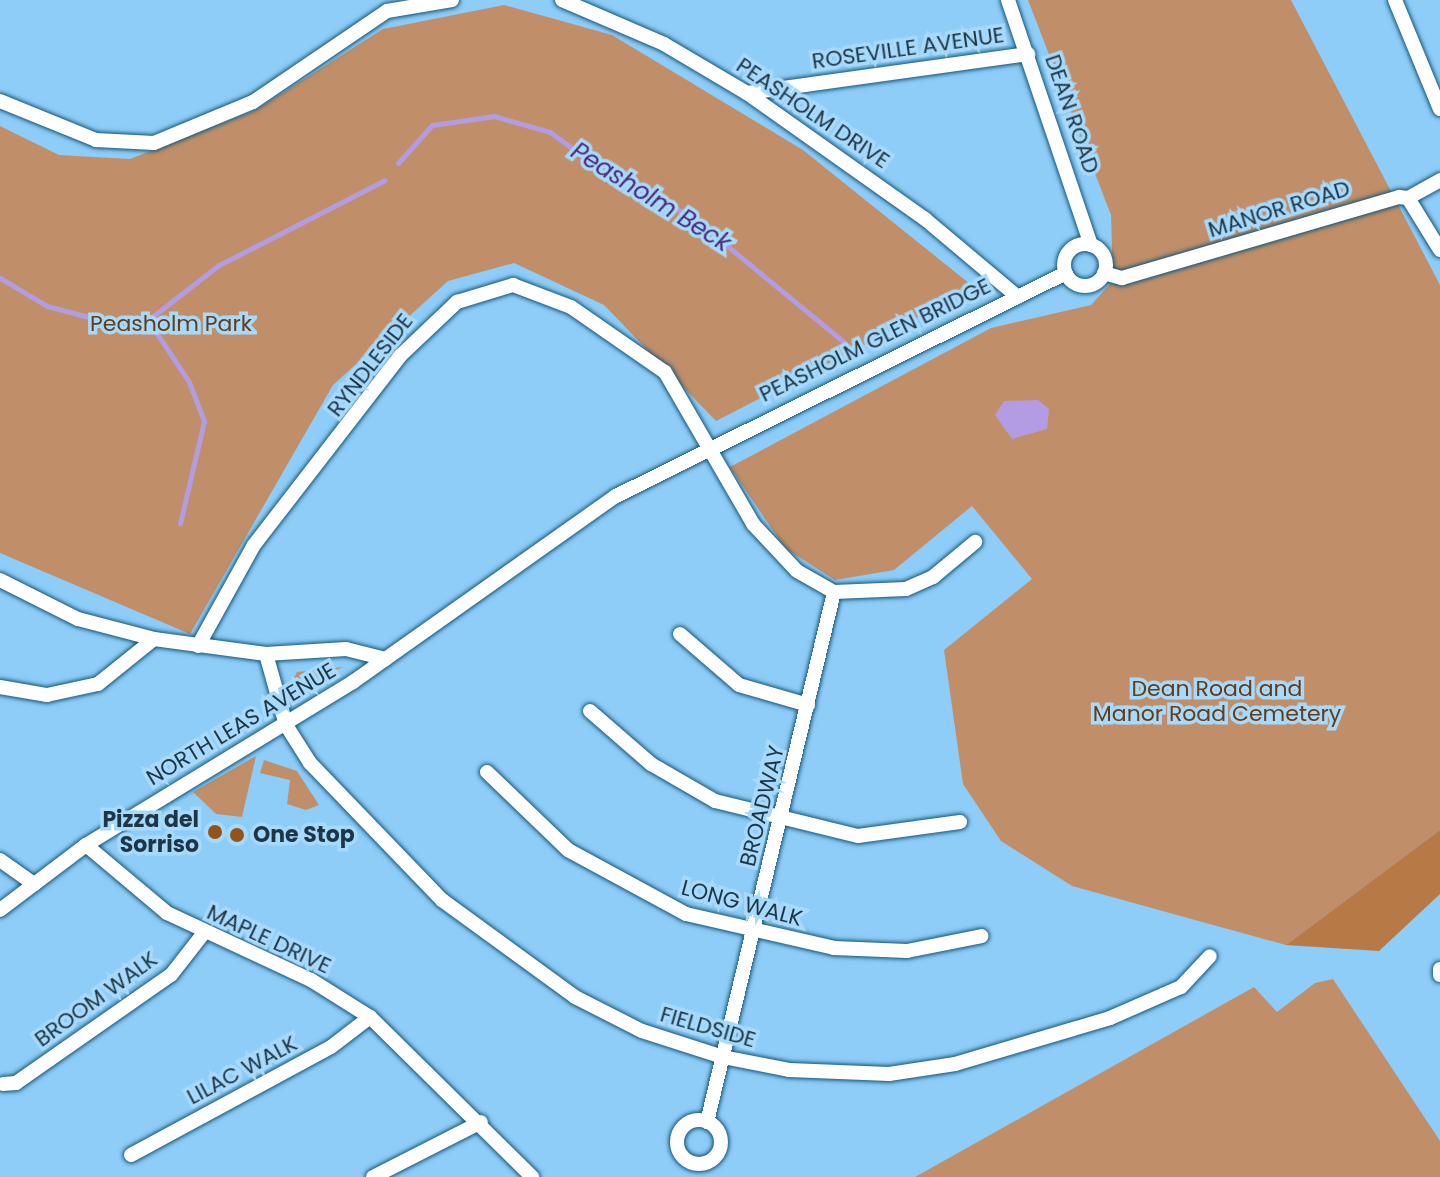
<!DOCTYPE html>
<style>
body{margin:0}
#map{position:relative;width:1440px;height:1177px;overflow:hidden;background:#8ecdf8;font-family:Poppins,sans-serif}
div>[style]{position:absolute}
.green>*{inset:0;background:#c08f69}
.forest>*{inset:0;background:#b77a47}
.water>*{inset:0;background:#b39ce2}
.stream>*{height:5px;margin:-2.5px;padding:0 2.5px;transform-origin:2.5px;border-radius:2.5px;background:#b39ce2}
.roads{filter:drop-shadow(0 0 2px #14577c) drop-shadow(0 0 2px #14577c)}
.minor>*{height:14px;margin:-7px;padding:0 7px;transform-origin:7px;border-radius:7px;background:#fff}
.minor>.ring{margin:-7px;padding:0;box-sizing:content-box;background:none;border:14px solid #fff;border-radius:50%}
.dots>*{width:22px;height:22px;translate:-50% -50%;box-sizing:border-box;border:4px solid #a7d9fb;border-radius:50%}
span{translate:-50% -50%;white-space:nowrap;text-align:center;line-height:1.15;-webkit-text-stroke:7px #a7d9fb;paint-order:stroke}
.street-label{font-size:22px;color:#1c3647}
.park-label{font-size:22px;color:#663c16}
.poi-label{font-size:22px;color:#1c3647;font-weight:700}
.right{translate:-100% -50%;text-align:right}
.left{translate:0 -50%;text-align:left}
.water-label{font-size:24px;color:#4a297a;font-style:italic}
</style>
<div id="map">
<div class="green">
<div style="clip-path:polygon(1028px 0,1291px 0,1440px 285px,1440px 830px,1286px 945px,1072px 886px,1001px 841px,963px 784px,944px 650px,1032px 579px,972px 506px,894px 570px,835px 580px,785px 548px,730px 467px,991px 328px,1091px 305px,1113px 281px,1111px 215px)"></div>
<div style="clip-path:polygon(504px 5px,612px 35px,803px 150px,975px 288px,716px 421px,604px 305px,514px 263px,448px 281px,333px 385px,190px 634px,0 553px,0 126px,59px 155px,130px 159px,254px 111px,383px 29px)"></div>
<div style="clip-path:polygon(343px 667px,312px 681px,303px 694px,288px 689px,297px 672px)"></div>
<div style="clip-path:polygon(256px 756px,242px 817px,216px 814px,193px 792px)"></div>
<div style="clip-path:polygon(264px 760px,297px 771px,319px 805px,306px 810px,287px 804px,290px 780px,260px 773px)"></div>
<div style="clip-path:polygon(1333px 979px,1440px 1141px,1440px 1177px,915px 1177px,1254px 987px,1277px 1012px,1315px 983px)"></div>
</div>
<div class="forest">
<div style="clip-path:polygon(1440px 830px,1440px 894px,1379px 951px,1286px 945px)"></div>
</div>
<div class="water">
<div style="clip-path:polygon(1038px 400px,1049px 409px,1047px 429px,1012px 439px,995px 415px,1004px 401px)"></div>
</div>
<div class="stream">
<div style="left:398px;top:163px;width:51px;rotate:-48.2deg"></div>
<div style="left:432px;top:125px;width:63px;rotate:-8.3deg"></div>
<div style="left:494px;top:116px;width:58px;rotate:15.9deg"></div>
<div style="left:550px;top:132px;width:83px;rotate:36.2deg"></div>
<div style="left:617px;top:181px;width:82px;rotate:25.3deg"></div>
<div style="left:691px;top:216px;width:200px;rotate:39.5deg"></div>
<div style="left:0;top:278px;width:55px;rotate:30.8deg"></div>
<div style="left:47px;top:306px;width:63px;rotate:14.7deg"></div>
<div style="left:108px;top:322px;width:40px;rotate:-2.9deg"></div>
<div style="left:148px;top:320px;width:90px;rotate:-37.8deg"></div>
<div style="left:219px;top:265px;width:186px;rotate:-27.1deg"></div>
<div style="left:148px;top:320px;width:74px;rotate:56.5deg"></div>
<div style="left:189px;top:382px;width:42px;rotate:69deg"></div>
<div style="left:204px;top:421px;width:105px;rotate:103.2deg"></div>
</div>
<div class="roads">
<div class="minor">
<div style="left:562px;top:0;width:111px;rotate:23.3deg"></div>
<div style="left:664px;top:44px;width:96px;rotate:30.6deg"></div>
<div style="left:747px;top:93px;width:218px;rotate:35.3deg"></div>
<div style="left:925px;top:219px;width:121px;rotate:40deg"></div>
<div style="left:1008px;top:0;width:259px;rotate:71.3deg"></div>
<div style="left:1395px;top:0;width:118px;rotate:67.6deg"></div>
<div style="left:747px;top:93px;width:284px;rotate:-7.9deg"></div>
<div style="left:0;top:101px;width:104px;rotate:22.1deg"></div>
<div style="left:96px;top:140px;width:58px;rotate:3deg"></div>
<div style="left:154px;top:143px;width:107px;rotate:-22.5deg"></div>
<div style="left:253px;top:102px;width:162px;rotate:-34.2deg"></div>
<div style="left:387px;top:11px;width:66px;rotate:-9.6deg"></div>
<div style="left:1408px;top:198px;width:37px;rotate:-29deg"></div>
<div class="ring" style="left:1064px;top:244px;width:28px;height:28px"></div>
<div style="left:1104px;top:273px;width:19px;rotate:16deg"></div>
<div style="left:1122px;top:278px;width:289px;rotate:-16.3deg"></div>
<div style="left:1399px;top:197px;width:9px;rotate:6deg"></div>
<div style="left:1408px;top:198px;width:61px;rotate:58.4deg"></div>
<div style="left:0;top:580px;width:87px;rotate:26.6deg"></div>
<div style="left:78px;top:619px;width:79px;rotate:14.7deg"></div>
<div style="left:154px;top:639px;width:113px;rotate:7.6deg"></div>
<div style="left:266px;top:654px;width:80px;rotate:-3.6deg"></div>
<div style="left:346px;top:649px;width:41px;rotate:14deg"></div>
<div style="left:680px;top:634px;width:78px;rotate:40.8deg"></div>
<div style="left:739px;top:685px;width:72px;rotate:16.2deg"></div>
<div style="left:198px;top:646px;width:115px;rotate:-61deg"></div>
<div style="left:254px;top:545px;width:239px;rotate:-52.3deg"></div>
<div style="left:400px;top:356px;width:79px;rotate:-43.5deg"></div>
<div style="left:457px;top:302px;width:59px;rotate:-16.9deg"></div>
<div style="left:513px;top:285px;width:62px;rotate:20.8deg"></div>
<div style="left:571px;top:307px;width:114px;rotate:34.7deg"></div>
<div style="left:665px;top:372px;width:176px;rotate:59.9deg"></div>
<div style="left:753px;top:524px;width:64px;rotate:46.9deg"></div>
<div style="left:797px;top:571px;width:43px;rotate:29.6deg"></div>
<div style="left:834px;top:592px;width:72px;rotate:-2.4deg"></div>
<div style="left:906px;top:589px;width:30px;rotate:-24deg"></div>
<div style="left:933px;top:577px;width:55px;rotate:-39.8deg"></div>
<div style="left:266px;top:654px;width:74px;rotate:74.3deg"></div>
<div style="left:286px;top:725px;width:45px;rotate:57.7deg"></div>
<div style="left:310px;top:763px;width:190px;rotate:46.1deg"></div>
<div style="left:442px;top:900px;width:165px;rotate:36.1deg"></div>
<div style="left:575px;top:997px;width:75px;rotate:26.9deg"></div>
<div style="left:642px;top:1031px;width:85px;rotate:17.8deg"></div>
<div style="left:723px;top:1057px;width:67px;rotate:11.1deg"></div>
<div style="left:789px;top:1070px;width:100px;rotate:2.3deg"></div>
<div style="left:889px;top:1074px;width:67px;rotate:-8.6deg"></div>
<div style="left:955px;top:1064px;width:162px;rotate:-16.5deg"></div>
<div style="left:1110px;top:1018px;width:77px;rotate:-23.6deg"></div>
<div style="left:1181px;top:987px;width:42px;rotate:-46.9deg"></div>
<div style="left:0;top:687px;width:48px;rotate:9.7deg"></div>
<div style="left:47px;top:695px;width:52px;rotate:-12.2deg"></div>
<div style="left:98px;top:684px;width:72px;rotate:-38.8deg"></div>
<div style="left:590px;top:711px;width:81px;rotate:41deg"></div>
<div style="left:651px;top:764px;width:74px;rotate:30deg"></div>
<div style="left:715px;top:801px;width:147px;rotate:13.8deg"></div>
<div style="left:858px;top:836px;width:103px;rotate:-7.8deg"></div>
<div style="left:487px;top:772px;width:112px;rotate:43.9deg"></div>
<div style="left:568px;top:850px;width:134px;rotate:28.5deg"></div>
<div style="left:686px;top:914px;width:152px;rotate:12.9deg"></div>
<div style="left:834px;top:948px;width:73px;rotate:2.4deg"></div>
<div style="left:907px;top:951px;width:76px;rotate:-11.3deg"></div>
<div style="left:86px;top:845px;width:106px;rotate:40deg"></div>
<div style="left:167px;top:913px;width:159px;rotate:25deg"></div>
<div style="left:311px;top:980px;width:70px;rotate:32.1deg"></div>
<div style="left:370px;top:1017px;width:228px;rotate:44.6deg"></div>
<div style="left:0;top:860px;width:42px;rotate:35.2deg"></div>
<div style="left:0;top:910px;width:108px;rotate:-37.1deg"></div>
<div style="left:86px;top:845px;width:313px;rotate:-31.4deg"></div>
<div style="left:353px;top:682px;width:322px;rotate:-35.3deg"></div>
<div style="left:616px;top:496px;width:502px;rotate:-26.36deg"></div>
<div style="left:1440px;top:969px;width:6px;rotate:90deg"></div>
<div style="left:3px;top:1084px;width:13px;rotate:-4deg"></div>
<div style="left:16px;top:1083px;width:189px;rotate:-34.9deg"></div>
<div style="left:171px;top:975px;width:52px;rotate:-52deg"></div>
<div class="ring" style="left:677px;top:1120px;width:30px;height:30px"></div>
<div style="left:707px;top:1122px;width:545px;rotate:-76.52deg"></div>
<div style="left:131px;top:1155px;width:227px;rotate:-28.4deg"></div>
<div style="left:331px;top:1047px;width:49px;rotate:-37.6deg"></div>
<div style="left:373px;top:1177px;width:121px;rotate:-27deg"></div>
</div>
</div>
<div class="dots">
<div style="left:215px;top:832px;background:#925419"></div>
<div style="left:237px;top:835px;background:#925419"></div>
</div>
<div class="street-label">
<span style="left:908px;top:48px;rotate:-8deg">ROSEVILLE AVENUE</span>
<span style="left:813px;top:113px;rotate:34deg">PEASHOLM DRIVE</span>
<span style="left:1072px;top:114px;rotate:71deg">DEAN ROAD</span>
<span style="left:1279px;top:209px;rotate:-17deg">MANOR ROAD</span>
<span style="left:875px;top:340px;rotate:-26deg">PEASHOLM GLEN BRIDGE</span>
<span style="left:370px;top:365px;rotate:-52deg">RYNDLESIDE</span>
<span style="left:241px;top:724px;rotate:-31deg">NORTH LEAS AVENUE</span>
<span style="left:762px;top:806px;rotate:-76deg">BROADWAY</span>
<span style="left:742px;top:903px;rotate:15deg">LONG WALK</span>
<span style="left:269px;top:939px;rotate:25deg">MAPLE DRIVE</span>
<span style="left:96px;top:999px;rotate:-36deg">BROOM WALK</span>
<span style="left:708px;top:1027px;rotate:16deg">FIELDSIDE</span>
<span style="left:242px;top:1070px;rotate:-28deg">LILAC WALK</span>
</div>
<div class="park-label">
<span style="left:171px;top:324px">Peasholm Park</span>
<span style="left:1217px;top:701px">Dean Road and<br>Manor Road Cemetery</span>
</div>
<div class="poi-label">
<span class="right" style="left:199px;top:832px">Pizza del<br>Sorriso</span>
<span class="left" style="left:253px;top:835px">One Stop</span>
</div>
<div class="water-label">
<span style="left:651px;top:197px;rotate:32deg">Peasholm Beck</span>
</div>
</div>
